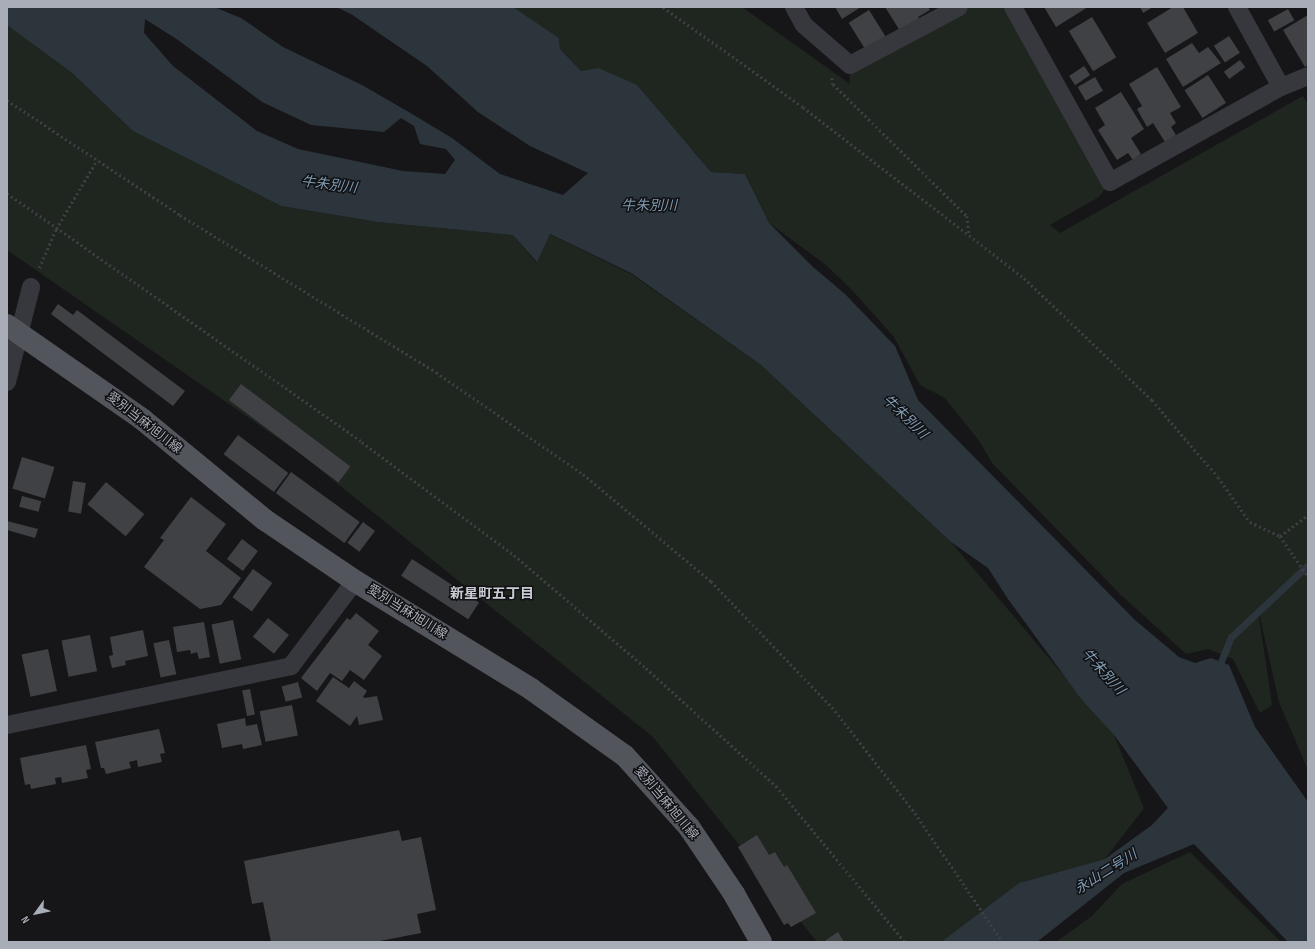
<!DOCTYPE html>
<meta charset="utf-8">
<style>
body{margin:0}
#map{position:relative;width:1315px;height:949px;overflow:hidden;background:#161618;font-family:"Sofia Sans Condensed","Noto Sans JP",sans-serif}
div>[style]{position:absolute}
.green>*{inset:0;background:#1e261f}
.water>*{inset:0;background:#2c353c}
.stream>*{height:7px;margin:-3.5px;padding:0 3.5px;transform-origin:3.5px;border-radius:3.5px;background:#2c353c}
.building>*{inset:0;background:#404145;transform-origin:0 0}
.path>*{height:2.5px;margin-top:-1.25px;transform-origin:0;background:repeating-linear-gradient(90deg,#3d3f44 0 2px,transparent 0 5px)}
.street>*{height:18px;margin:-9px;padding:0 9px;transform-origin:9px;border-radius:9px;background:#37383d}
.primary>*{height:22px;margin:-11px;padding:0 11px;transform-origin:11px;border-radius:11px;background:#53555c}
span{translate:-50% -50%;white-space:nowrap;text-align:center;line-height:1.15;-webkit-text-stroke:3px #111113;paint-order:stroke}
.street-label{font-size:13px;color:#a8adb8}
.water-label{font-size:14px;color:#7f9bb3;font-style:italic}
.neighbourhood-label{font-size:14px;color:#c9ccd4;font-weight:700}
.frame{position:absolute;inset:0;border:8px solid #a8adb8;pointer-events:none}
.north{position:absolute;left:16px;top:893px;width:40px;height:40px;-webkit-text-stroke:3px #111113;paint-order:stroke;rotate:237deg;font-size:11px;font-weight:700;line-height:16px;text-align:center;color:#a8adb8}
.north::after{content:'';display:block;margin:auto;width:14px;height:18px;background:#a8adb8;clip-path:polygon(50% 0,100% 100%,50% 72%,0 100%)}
</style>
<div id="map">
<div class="green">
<div style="clip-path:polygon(513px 7px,742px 7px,850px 84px,850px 65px,959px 7px,1013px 7px,1110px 182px,1099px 197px,1050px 225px,1060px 233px,1303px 96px,1308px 104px,1308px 770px,1279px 702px,1257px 604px,1272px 705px,1260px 713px,1233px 659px,1208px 649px,1186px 654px,1120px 594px,992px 463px,980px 442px,945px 398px,920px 385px,894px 337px,852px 290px,826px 265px,769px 223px,745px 174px,711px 172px,692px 149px,598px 68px,581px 71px,560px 49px,559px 38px)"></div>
<div style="clip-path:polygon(7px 25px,72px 73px,133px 131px,281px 206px,378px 222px,513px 235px,536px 262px,549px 234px,631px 274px,761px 365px,951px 542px,1114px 735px,1144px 808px,1105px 859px,1019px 883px,941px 942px,817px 942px,653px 737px,298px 452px,7px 250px)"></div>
<div style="clip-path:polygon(1190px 852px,1281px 942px,1056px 942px,1092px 916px,1122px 884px)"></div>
</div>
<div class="water">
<div style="clip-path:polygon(evenodd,7px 7px,214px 7px,241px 18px,283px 47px,362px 85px,412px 114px,452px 138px,500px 174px,563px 195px,588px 173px,530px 146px,478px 112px,427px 66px,351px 14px,336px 7px,513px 7px,559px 38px,560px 49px,581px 71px,598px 68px,637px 85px,711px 172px,745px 174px,769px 223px,813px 267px,845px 294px,895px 346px,918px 400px,1135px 620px,1179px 657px,1195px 663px,1211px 658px,1229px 665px,1255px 727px,1308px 802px,1308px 942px,1288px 942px,1194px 844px,1124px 873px,1037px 942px,941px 942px,1019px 883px,1105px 859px,1152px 825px,1168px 808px,1114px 735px,1082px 700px,1008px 599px,988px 568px,951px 542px,761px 365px,631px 273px,550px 234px,537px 262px,513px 235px,378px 222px,281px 206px,133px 131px,72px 73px,7px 25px,7px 7px,145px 19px,178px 40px,262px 102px,311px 125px,384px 132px,401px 118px,414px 126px,420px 144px,446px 149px,455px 160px,445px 174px,403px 171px,298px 149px,257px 131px,173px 66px,144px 33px,145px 19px)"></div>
</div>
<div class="stream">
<div style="left:1222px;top:669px;width:5px;rotate:-112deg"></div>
<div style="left:1220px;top:664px;width:29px;rotate:-68deg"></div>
<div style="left:1231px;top:637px;width:105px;rotate:-43.1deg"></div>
</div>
<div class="building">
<div style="clip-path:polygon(835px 7px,861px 7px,842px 19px)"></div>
<div style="clip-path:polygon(885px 7px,928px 7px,930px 10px,918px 17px,921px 22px,902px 34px)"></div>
<div style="clip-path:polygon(1044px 7px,1088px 7px,1056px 27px)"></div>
<div style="clip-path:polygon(1140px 7px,1153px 7px,1143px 13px)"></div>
<div style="clip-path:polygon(1173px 7px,1183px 7px,1198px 33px,1165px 53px,1147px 23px)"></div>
<div style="left:1288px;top:9px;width:13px;height:23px;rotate:61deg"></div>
<div style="left:869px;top:10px;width:31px;height:24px;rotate:58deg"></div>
<div style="clip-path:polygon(1308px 15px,1308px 65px,1305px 67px,1283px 30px)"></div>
<div style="left:1092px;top:17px;width:47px;height:27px;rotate:59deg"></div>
<div style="left:1229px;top:36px;width:20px;height:18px;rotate:57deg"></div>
<div style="clip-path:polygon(1192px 43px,1199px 53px,1208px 47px,1221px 63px,1183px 87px,1166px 59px)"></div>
<div style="left:1240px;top:60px;width:9px;height:20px;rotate:54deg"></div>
<div style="left:1084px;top:66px;width:11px;height:18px;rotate:56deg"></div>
<div style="clip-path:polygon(1157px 67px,1181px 107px,1170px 113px,1176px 123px,1171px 127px,1176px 135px,1165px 142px,1153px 123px,1147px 127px,1137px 109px,1142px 106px,1129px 84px)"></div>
<div style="left:1208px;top:75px;width:33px;height:28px;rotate:57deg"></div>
<div style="left:1095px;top:77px;width:16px;height:20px;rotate:60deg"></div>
<div style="clip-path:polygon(1121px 92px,1144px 129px,1131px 138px,1141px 154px,1133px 160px,1128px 153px,1117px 160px,1098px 130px,1105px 125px,1095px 108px)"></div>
<div style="clip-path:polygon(58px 304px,73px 315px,77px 310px,185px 391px,173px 406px,51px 314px)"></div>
<div style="left:241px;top:384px;width:137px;height:20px;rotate:37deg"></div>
<div style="left:238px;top:435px;width:63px;height:24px;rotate:37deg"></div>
<div style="left:22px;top:457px;width:34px;height:33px;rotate:17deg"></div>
<div style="left:291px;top:472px;width:85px;height:26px;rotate:36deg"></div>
<div style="left:73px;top:481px;width:13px;height:31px;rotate:9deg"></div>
<div style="left:106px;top:482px;width:50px;height:29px;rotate:40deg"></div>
<div style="left:22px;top:496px;width:20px;height:11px;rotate:15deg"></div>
<div style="clip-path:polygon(191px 497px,226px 524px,206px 551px,241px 578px,221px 605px,200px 609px,144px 567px,164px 540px,160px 538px)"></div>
<div style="clip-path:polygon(7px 521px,38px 529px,35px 538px,7px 530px)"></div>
<div style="left:363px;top:522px;width:15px;height:26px;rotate:37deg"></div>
<div style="left:242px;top:539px;width:20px;height:25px;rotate:37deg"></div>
<div style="left:412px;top:559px;width:80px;height:20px;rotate:33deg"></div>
<div style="left:253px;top:569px;width:24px;height:35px;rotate:36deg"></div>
<div style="clip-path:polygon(356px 613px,379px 631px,368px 645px,382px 656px,364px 680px,350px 670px,342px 681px,330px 673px,317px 691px,301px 678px,347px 618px,350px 620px)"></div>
<div style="left:268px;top:618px;width:27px;height:24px;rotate:39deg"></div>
<div style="left:233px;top:620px;width:40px;height:22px;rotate:78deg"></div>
<div style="clip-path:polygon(204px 622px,210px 657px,199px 659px,197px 652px,191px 654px,190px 650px,177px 652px,173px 627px)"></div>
<div style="clip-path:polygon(143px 630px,148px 656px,125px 661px,126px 665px,112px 668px,109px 656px,113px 655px,110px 637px)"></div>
<div style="left:90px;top:635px;width:37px;height:29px;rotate:79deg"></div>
<div style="left:169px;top:640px;width:35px;height:16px;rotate:78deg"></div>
<div style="left:48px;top:649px;width:43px;height:27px;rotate:78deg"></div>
<div style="clip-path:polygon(333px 677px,349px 688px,354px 681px,367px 691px,363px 697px,365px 698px,377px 696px,383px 720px,359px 725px,357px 716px,350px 726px,316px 701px)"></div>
<div style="left:298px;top:682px;width:16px;height:17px;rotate:75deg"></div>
<div style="left:250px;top:689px;width:26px;height:8px;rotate:79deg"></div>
<div style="left:292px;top:705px;width:31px;height:33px;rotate:79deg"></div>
<div style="clip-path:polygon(245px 718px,246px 726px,257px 724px,262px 745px,243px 749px,242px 744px,222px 748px,217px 724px)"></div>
<div style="clip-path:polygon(159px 729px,165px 753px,160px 754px,162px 762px,138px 767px,137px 760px,129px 762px,131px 768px,106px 774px,104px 768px,101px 768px,95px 742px)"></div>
<div style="clip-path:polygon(86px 745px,91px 769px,86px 770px,88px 778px,62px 783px,61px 777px,55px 778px,56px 784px,31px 789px,30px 784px,25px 785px,20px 758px)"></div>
<div style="clip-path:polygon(399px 830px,402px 841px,421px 837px,436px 910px,417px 914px,421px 933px,375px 942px,271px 942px,263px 902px,252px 904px,244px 861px)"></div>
<div style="clip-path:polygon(757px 835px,769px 855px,775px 852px,784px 867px,787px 865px,816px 913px,791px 927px,788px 923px,784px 925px,738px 847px)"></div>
<div style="clip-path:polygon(838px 932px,844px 942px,823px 942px)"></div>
</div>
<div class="path">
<div style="left:663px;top:7px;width:172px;rotate:35.5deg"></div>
<div style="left:803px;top:107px;width:279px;rotate:37.7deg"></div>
<div style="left:1024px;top:278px;width:177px;rotate:43.6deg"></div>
<div style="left:1152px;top:400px;width:101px;rotate:49.4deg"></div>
<div style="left:1218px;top:477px;width:55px;rotate:54.6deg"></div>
<div style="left:1250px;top:522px;width:33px;rotate:25deg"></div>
<div style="left:1280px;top:536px;width:49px;rotate:55deg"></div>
<div style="left:832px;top:78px;width:6px;rotate:81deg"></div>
<div style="left:833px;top:84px;width:188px;rotate:44.6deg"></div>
<div style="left:967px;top:216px;width:17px;rotate:83deg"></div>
<div style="left:7px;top:100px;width:208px;rotate:33.6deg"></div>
<div style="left:180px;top:215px;width:300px;rotate:31.5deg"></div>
<div style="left:436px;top:372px;width:179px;rotate:34.8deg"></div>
<div style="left:583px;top:474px;width:167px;rotate:39.9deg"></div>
<div style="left:711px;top:581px;width:175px;rotate:46.2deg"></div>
<div style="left:832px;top:707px;width:135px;rotate:51.9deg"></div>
<div style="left:915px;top:813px;width:156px;rotate:55.7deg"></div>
<div style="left:7px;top:193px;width:434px;rotate:35deg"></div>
<div style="left:362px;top:442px;width:189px;rotate:36.6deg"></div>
<div style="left:514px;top:555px;width:174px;rotate:40.6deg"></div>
<div style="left:646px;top:668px;width:176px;rotate:42.2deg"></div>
<div style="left:776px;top:786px;width:202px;rotate:50.4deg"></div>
<div style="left:39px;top:268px;width:43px;rotate:-66.4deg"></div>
<div style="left:56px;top:229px;width:80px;rotate:-59.3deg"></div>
<div style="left:1280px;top:536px;width:35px;rotate:-37deg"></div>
</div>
<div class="street">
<div style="left:794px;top:7px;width:21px;rotate:61deg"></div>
<div style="left:804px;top:25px;width:61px;rotate:41deg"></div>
<div style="left:850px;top:65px;width:123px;rotate:-28deg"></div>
<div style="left:1013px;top:7px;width:200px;rotate:61deg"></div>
<div style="left:1110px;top:182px;width:196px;rotate:-29.1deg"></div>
<div style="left:1281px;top:87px;width:29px;rotate:-22deg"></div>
<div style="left:1237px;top:7px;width:91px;rotate:61.2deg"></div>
<div style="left:7px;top:382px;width:98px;rotate:-75.8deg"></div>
<div style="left:7px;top:725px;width:290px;rotate:-11.7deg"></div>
<div style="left:291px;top:666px;width:106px;rotate:-53deg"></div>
</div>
<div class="primary">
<div style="left:7px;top:325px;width:165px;rotate:34.8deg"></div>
<div style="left:142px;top:419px;width:159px;rotate:39.4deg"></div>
<div style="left:265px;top:520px;width:109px;rotate:34.1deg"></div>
<div style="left:355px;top:581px;width:206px;rotate:31.5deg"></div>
<div style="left:531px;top:689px;width:115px;rotate:35.5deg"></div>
<div style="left:625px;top:756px;width:96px;rotate:48deg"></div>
<div style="left:689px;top:827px;width:81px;rotate:56.1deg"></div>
<div style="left:734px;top:894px;width:55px;rotate:60.6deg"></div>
</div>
<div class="street-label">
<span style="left:144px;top:423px;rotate:38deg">愛別当麻旭川線</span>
<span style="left:407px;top:612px;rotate:32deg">愛別当麻旭川線</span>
<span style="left:666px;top:803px;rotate:50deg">愛別当麻旭川線</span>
</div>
<div class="water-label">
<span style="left:329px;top:185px;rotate:7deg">牛朱別川</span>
<span style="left:649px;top:206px">牛朱別川</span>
<span style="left:905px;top:417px;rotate:44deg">牛朱別川</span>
<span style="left:1103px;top:672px;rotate:48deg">牛朱別川</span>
<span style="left:1106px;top:872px;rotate:-32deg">永山二号川</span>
</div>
<div class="neighbourhood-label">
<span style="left:492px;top:594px">新星町五丁目</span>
</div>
<div class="frame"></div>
<div class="north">N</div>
</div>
